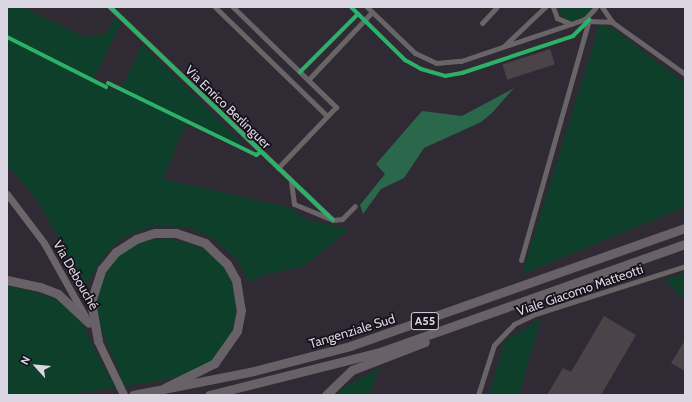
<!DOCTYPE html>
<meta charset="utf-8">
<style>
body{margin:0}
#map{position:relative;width:692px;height:402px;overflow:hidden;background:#302a35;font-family:Cabin,sans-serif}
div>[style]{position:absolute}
.green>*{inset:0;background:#0d3f2b}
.forest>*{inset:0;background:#2a674b}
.building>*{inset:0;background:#4c4349;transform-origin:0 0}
.minor>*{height:5px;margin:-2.5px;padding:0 2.5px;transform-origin:2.5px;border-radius:2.5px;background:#696566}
.secondary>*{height:7px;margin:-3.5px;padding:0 3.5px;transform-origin:3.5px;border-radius:3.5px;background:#6c666a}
.primary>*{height:8px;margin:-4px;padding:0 4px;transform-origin:4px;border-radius:4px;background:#6c6669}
.motorway>*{height:9px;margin:-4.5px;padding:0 4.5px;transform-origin:4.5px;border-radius:4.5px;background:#686167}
.cycleway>*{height:4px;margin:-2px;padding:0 2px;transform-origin:2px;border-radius:2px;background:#2db169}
span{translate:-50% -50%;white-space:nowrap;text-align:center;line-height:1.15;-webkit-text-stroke:3.5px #16111a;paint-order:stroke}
.shield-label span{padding:1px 3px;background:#16111a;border:1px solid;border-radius:3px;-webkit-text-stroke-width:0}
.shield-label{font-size:12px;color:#dcd6e3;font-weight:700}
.street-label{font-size:13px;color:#dcd6e3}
.frame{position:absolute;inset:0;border:8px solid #dcd6e3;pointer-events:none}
.north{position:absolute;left:16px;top:346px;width:40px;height:40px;-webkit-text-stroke:3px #16111a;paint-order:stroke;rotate:297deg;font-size:11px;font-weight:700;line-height:16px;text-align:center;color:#dcd6e3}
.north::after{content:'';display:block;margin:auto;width:14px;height:18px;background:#dcd6e3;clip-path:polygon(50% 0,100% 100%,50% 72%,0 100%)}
</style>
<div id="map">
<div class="green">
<div style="clip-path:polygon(7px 7px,23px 7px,85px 37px,106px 33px,115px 17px,121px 23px,94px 78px,119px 93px,142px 44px,245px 146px,186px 124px,163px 179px,288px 207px,308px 220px,349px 229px,304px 266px,264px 275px,249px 282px,238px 261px,215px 240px,189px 227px,153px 226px,122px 238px,103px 257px,86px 286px,37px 200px,7px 165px)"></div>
<div style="clip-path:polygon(557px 7px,593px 7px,585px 17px,575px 21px,565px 20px)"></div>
<div style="clip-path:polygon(600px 23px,615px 30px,685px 83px,685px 207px,522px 274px)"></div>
<div style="clip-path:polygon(168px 238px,203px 248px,214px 255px,230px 276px,236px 302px,234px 326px,230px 338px,212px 361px,188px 374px,165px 380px,65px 395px,7px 395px,7px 285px,59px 299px,81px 321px,109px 378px,120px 373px,96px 318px,100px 283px,117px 257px,128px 248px,143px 241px)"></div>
<div style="clip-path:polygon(685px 273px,685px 301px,665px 280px)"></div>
<div style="clip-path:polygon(541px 318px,519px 395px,489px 395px,505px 341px)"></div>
<div style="clip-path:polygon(381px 367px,368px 395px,337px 395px,340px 390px)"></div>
</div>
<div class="forest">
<div style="clip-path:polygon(514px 88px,492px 113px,481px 122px,424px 148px,404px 178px,381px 189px,363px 214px,360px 205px,385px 174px,376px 164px,422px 111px,462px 116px)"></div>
</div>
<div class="building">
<div style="left:550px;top:49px;width:16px;height:50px;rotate:72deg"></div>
<div style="clip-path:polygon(604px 316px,636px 335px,601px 395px,547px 395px,563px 368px,571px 372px)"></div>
<div style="clip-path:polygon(684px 342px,685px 342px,685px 371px,671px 363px)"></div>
</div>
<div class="minor">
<div style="left:110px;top:7px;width:308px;rotate:43.7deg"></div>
<div style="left:215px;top:7px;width:156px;rotate:44.2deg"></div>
<div style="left:233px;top:7px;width:144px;rotate:44.2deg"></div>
<div style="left:336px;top:107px;width:84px;rotate:133.6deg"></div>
<div style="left:367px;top:7px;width:66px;rotate:43.8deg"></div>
<div style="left:415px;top:53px;width:23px;rotate:25deg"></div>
<div style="left:436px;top:63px;width:25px;rotate:-5deg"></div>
<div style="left:461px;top:61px;width:116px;rotate:-18.6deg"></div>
<div style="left:553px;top:7px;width:12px;rotate:70deg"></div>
<div style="left:557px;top:18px;width:15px;rotate:23deg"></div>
<div style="left:571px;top:24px;width:15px;rotate:-20deg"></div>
<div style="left:585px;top:19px;width:16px;rotate:-47deg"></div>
<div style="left:602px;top:7px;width:18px;rotate:56deg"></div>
<div style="left:612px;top:22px;width:90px;rotate:35.5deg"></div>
<div style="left:587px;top:21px;width:25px;rotate:2deg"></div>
<div style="left:482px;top:23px;width:22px;rotate:-47deg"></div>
<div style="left:504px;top:46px;width:57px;rotate:-43.6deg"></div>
<div style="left:308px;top:80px;width:93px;rotate:-46.7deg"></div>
<div style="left:291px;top:182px;width:22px;rotate:82deg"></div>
<div style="left:294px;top:204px;width:42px;rotate:22.3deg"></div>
<div style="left:333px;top:220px;width:9px;rotate:-6deg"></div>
<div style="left:342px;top:219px;width:18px;rotate:-45deg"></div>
<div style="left:521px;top:260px;width:249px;rotate:-74.2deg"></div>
<div style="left:478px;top:395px;width:52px;rotate:-72.3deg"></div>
<div style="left:494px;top:345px;width:29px;rotate:-46deg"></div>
<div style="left:514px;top:324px;width:23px;rotate:-25deg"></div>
<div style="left:535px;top:314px;width:157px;rotate:-17.7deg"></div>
</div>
<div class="secondary">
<div style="left:7px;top:194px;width:61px;rotate:52.9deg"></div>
<div style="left:44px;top:243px;width:88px;rotate:60.8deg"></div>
</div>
<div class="primary">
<div style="left:98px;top:341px;width:60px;rotate:64.3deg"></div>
</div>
<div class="motorway">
<div style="left:7px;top:280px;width:34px;rotate:12deg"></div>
<div style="left:40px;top:287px;width:19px;rotate:21deg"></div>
<div style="left:58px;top:294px;width:42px;rotate:43.1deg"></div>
<div style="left:98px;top:341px;width:40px;rotate:-100deg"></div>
<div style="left:91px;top:302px;width:35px;rotate:-72deg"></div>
<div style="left:102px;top:269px;width:22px;rotate:-51deg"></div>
<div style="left:116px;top:252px;width:24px;rotate:-33deg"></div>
<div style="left:136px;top:239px;width:20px;rotate:-18deg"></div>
<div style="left:155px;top:233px;width:21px"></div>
<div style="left:176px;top:233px;width:31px;rotate:19deg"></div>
<div style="left:205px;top:243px;width:30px;rotate:44deg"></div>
<div style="left:227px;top:264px;width:18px;rotate:61deg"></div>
<div style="left:236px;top:280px;width:30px;rotate:81deg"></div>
<div style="left:241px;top:310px;width:21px;rotate:101deg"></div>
<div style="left:237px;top:331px;width:39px;rotate:125deg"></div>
<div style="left:215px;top:363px;width:55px;rotate:153.9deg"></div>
<div style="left:133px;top:395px;width:123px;rotate:-11.2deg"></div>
<div style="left:254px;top:371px;width:99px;rotate:-14.6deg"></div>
<div style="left:350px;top:346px;width:355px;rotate:-19.4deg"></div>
<div style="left:209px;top:395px;width:176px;rotate:-14.1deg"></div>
<div style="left:380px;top:352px;width:324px;rotate:-19.5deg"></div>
<div style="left:326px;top:395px;width:36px;rotate:-44deg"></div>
<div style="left:352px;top:370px;width:78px;rotate:-21deg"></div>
</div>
<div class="cycleway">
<div style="left:110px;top:7px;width:308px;rotate:43.7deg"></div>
<div style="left:351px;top:7px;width:76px;rotate:44.5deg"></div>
<div style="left:405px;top:60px;width:18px;rotate:29deg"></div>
<div style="left:421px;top:69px;width:25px;rotate:16deg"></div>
<div style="left:445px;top:76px;width:17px;rotate:-10deg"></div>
<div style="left:462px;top:73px;width:117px;rotate:-18.4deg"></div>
<div style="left:573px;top:36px;width:23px;rotate:-45deg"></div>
<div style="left:7px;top:37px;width:111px;rotate:26.8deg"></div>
<div style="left:300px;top:72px;width:82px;rotate:-45deg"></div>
<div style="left:108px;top:83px;width:165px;rotate:25.9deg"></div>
<div style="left:256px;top:155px;width:6px;rotate:-31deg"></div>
</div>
<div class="shield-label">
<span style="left:425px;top:321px">A55</span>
</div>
<div class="street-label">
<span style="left:228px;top:107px;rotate:44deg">Via Enrico Berlinguer</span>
<span style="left:76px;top:275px;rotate:60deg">Via Debouché</span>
<span style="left:580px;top:290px;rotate:-19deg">Viale Giacomo Matteotti</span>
<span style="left:352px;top:331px;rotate:-17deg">Tangenziale Sud</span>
</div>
<div class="frame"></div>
<div class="north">N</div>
</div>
